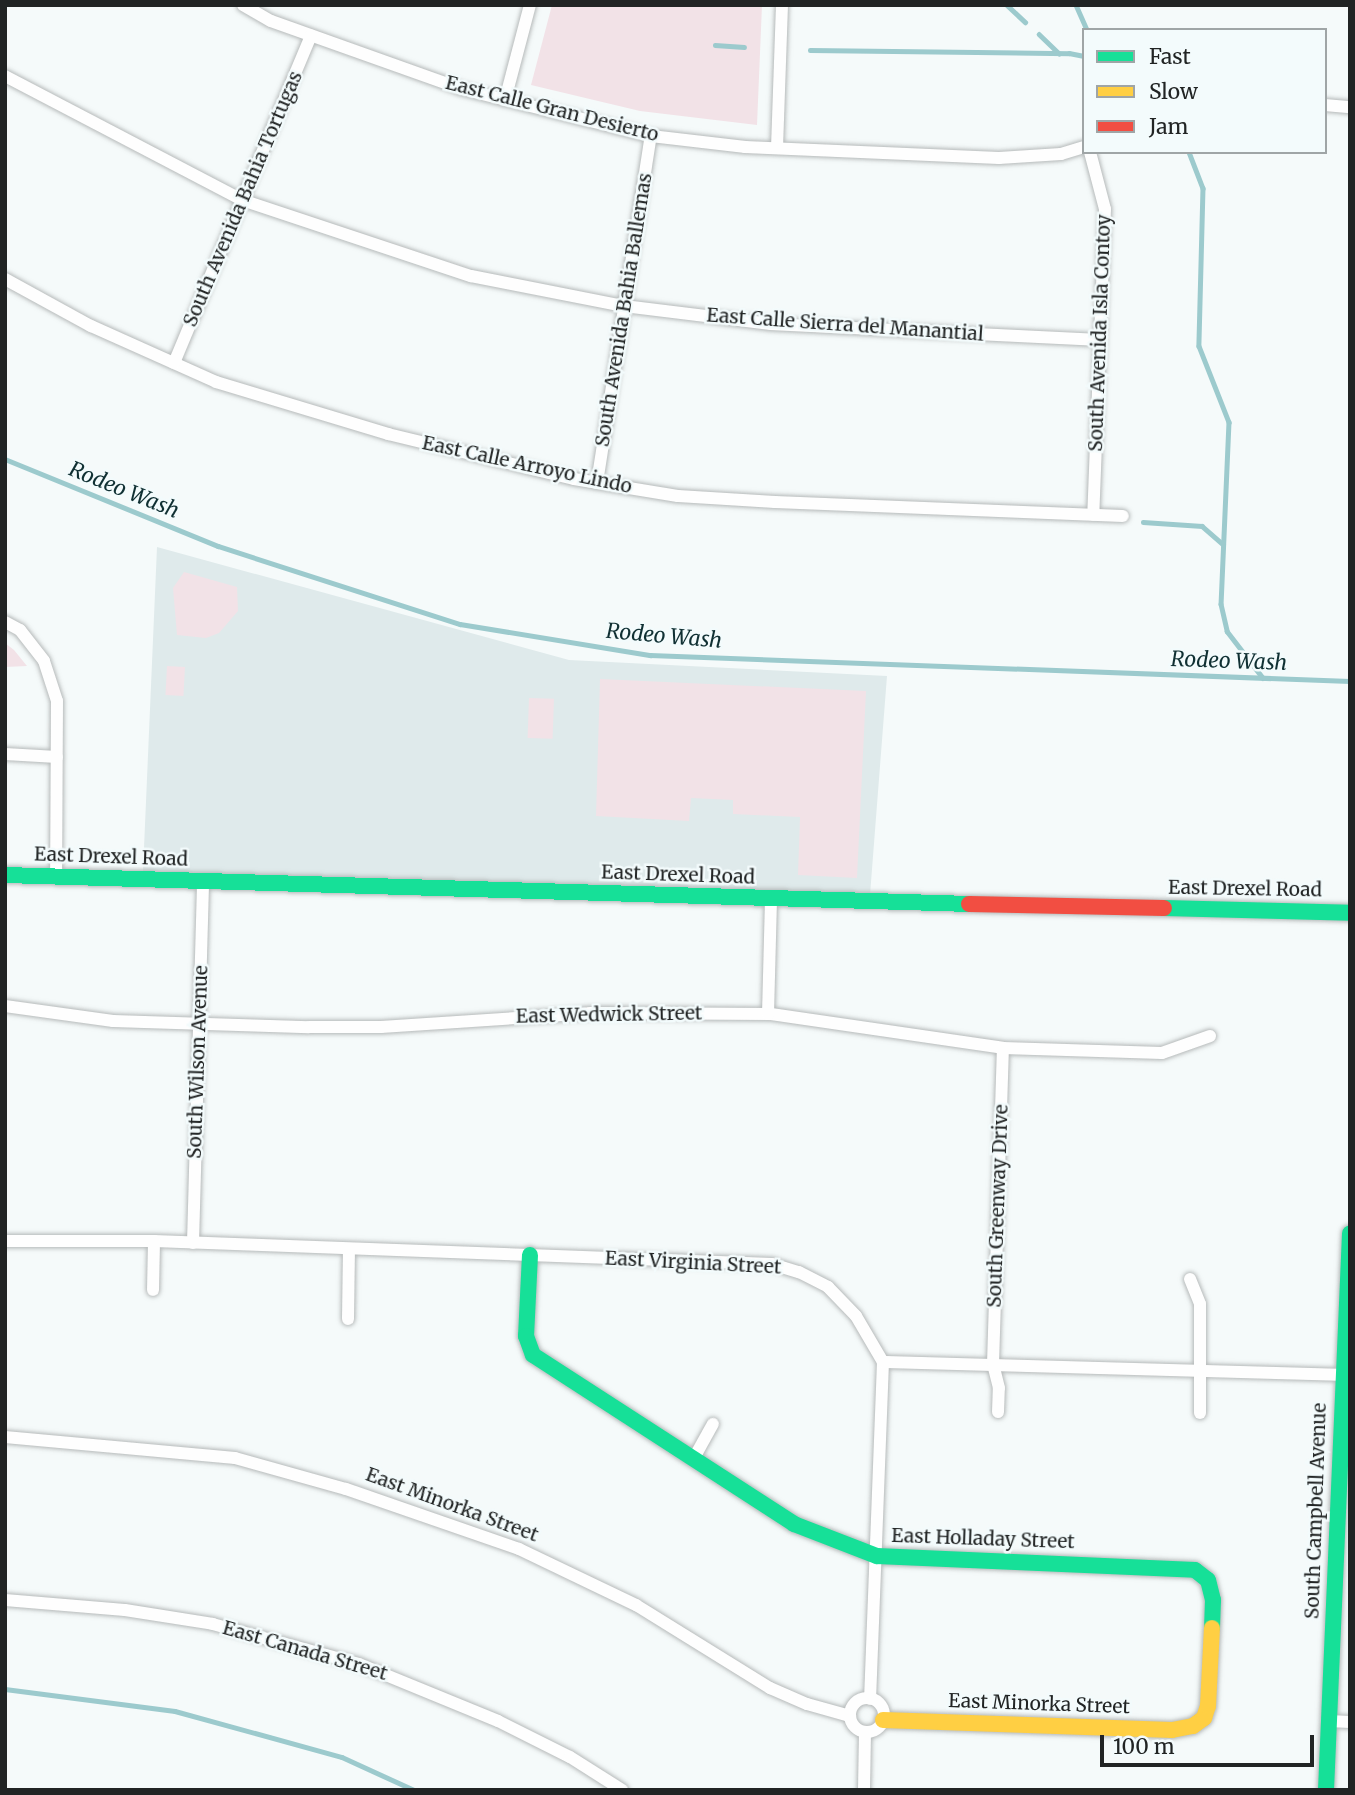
<!DOCTYPE html>
<style>
body{margin:0}
#map{position:relative;width:1355px;height:1795px;overflow:hidden;background:#f5fafa;font-family:Merriweather,serif}
div>[style]{position:absolute}
.built>*{inset:0;background:#dfeaeb}
.green>*{inset:0;background:#f2e2e7;transform-origin:0 0}
.stream>*{height:4.5px;margin:-2.25px;padding:0 2.25px;transform-origin:2.25px;border-radius:2.25px;background:#9ccacd}
.roads{filter:drop-shadow(0 0 2px #b6baba) drop-shadow(0 0 2px #b6baba)}
.street>*{height:12px;margin:-6px;padding:0 6px;transform-origin:6px;border-radius:6px;background:#fefefe}
.street>.ring{margin:-6px;padding:0;box-sizing:content-box;background:none;border:12px solid #fefefe;border-radius:50%}
.fast>*{height:16px;margin:-8px;padding:0 8px;transform-origin:8px;border-radius:8px;background:#16e098}
.slow>*{height:16px;margin:-8px;padding:0 8px;transform-origin:8px;border-radius:8px;background:#ffcf43}
.jam>*{height:16px;margin:-8px;padding:0 8px;transform-origin:8px;border-radius:8px;background:#f24e42}
span{translate:-50% -50%;white-space:nowrap;text-align:center;line-height:1.15;-webkit-text-stroke:5px #f3fbfc;paint-order:stroke}
.street-label{font-size:19px;color:#212424}
.water-label{font-size:21px;color:#103033;font-style:italic}
.frame{position:absolute;inset:0;border:7px solid #212424;pointer-events:none}
.legend{position:absolute;left:1082px;top:28px;width:245px;height:126px;box-sizing:border-box;background:#f3fbfc;border:2px solid #9fa5a6;margin:0;padding:9px 12px;list-style:none;font-size:21px;color:#212424}
.legend li{display:flex;align-items:center;gap:14px;height:35px}
.legend b{width:35px;border:2px solid #9fa5a6}
.scale{position:absolute;left:1100px;top:1735px;width:214px;height:32px;box-sizing:border-box;border:4px solid #212424;border-top:0;padding-left:9px;font-size:21px;line-height:24px;white-space:nowrap;color:#212424;-webkit-text-stroke:5px #f3fbfc;paint-order:stroke}
</style>
<div id="map">
<div class="built">
<div style="clip-path:polygon(157px 547px,569px 660px,887px 676px,870px 895px,143px 871px)"></div>
</div>
<div class="green">
<div style="clip-path:polygon(552px 5px,762px 5px,757px 125px,640px 111px,531px 85px)"></div>
<div style="clip-path:polygon(184px 572px,237px 587px,238px 611px,219px 633px,206px 638px,177px 635px,173px 588px)"></div>
<div style="clip-path:polygon(5px 643px,14px 650px,27px 666px,5px 667px)"></div>
<div style="left:167px;top:666px;width:18px;height:29px;rotate:3deg"></div>
<div style="clip-path:polygon(600px 679px,866px 691px,857px 878px,798px 875px,800px 817px,733px 814px,733px 800px,691px 798px,689px 821px,596px 816px)"></div>
<div style="left:529px;top:698px;width:25px;height:40px;rotate:2deg"></div>
</div>
<div class="stream">
<div style="left:1007px;top:5px;width:25px;rotate:43deg"></div>
<div style="left:1076px;top:5px;width:27px;rotate:66deg"></div>
<div style="left:1039px;top:34px;width:28px;rotate:44deg"></div>
<div style="left:715px;top:45px;width:29px;rotate:4deg"></div>
<div style="left:810px;top:50px;width:259px;rotate:0.7deg"></div>
<div style="left:1069px;top:53px;width:15px;rotate:11deg"></div>
<div style="left:1189px;top:152px;width:39px;rotate:69deg"></div>
<div style="left:1203px;top:188px;width:158px;rotate:91.5deg"></div>
<div style="left:1199px;top:346px;width:82px;rotate:68.5deg"></div>
<div style="left:1229px;top:422px;width:182px;rotate:92.5deg"></div>
<div style="left:1221px;top:604px;width:28px;rotate:77deg"></div>
<div style="left:1227px;top:631px;width:59px;rotate:52.5deg"></div>
<div style="left:5px;top:459px;width:230px;rotate:22.2deg"></div>
<div style="left:218px;top:546px;width:254px;rotate:17.9deg"></div>
<div style="left:460px;top:624px;width:193px;rotate:9.3deg"></div>
<div style="left:650px;top:655px;width:700px;rotate:2.13deg"></div>
<div style="left:1143px;top:522px;width:59px;rotate:3.9deg"></div>
<div style="left:1202px;top:526px;width:28px;rotate:41deg"></div>
<div style="left:5px;top:1689px;width:171px;rotate:7.4deg"></div>
<div style="left:175px;top:1711px;width:173px;rotate:15.4deg"></div>
<div style="left:342px;top:1757px;width:79px;rotate:24.6deg"></div>
</div>
<div class="roads">
<div class="street">
<div style="left:243px;top:5px;width:32px;rotate:30deg"></div>
<div style="left:271px;top:21px;width:203px;rotate:19.6deg"></div>
<div style="left:462px;top:89px;width:195px;rotate:14deg"></div>
<div style="left:651px;top:136px;width:95px;rotate:6.7deg"></div>
<div style="left:745px;top:147px;width:254px;rotate:2.5deg"></div>
<div style="left:999px;top:158px;width:62px;rotate:-3.7deg"></div>
<div style="left:1061px;top:154px;width:24px;rotate:-17deg"></div>
<div style="left:5px;top:76px;width:267px;rotate:27.6deg"></div>
<div style="left:242px;top:200px;width:241px;rotate:18.4deg"></div>
<div style="left:471px;top:276px;width:156px;rotate:11.1deg"></div>
<div style="left:624px;top:306px;width:148px;rotate:7deg"></div>
<div style="left:771px;top:324px;width:329px;rotate:2.8deg"></div>
<div style="left:505px;top:100px;width:98px;rotate:-75.3deg"></div>
<div style="left:1325px;top:105px;width:25px;rotate:5deg"></div>
<div style="left:777px;top:148px;width:143px;rotate:-88deg"></div>
<div style="left:1090px;top:152px;width:59px;rotate:75.3deg"></div>
<div style="left:1105px;top:209px;width:306px;rotate:92.2deg"></div>
<div style="left:5px;top:279px;width:98px;rotate:28.7deg"></div>
<div style="left:91px;top:326px;width:137px;rotate:24.1deg"></div>
<div style="left:216px;top:382px;width:180px;rotate:16.8deg"></div>
<div style="left:388px;top:434px;width:191px;rotate:13.6deg"></div>
<div style="left:574px;top:479px;width:105px;rotate:9.3deg"></div>
<div style="left:678px;top:496px;width:97px;rotate:3.5deg"></div>
<div style="left:775px;top:502px;width:348px;rotate:2.3deg"></div>
<div style="left:174px;top:363px;width:355px;rotate:-67.3deg"></div>
<div style="left:597px;top:483px;width:351px;rotate:-81.2deg"></div>
<div style="left:5px;top:622px;width:17px;rotate:28deg"></div>
<div style="left:20px;top:630px;width:39px;rotate:52deg"></div>
<div style="left:44px;top:661px;width:42px;rotate:72deg"></div>
<div style="left:57px;top:701px;width:175px;rotate:90.3deg"></div>
<div style="left:5px;top:754px;width:52px;rotate:3.3deg"></div>
<div style="left:5px;top:1006px;width:109px;rotate:7.9deg"></div>
<div style="left:113px;top:1021px;width:196px;rotate:1.8deg"></div>
<div style="left:309px;top:1027px;width:72px"></div>
<div style="left:381px;top:1027px;width:209px;rotate:-3.8deg"></div>
<div style="left:590px;top:1013px;width:181px;rotate:0.3deg"></div>
<div style="left:771px;top:1014px;width:234px;rotate:8.3deg"></div>
<div style="left:1003px;top:1048px;width:159px;rotate:1.8deg"></div>
<div style="left:1162px;top:1053px;width:51px;rotate:-19.5deg"></div>
<div style="left:768px;top:1014px;width:115px;rotate:-88.5deg"></div>
<div style="left:5px;top:1241px;width:149px"></div>
<div style="left:154px;top:1241px;width:618px;rotate:2.13deg"></div>
<div style="left:772px;top:1264px;width:28px;rotate:17deg"></div>
<div style="left:799px;top:1272px;width:33px;rotate:27deg"></div>
<div style="left:828px;top:1287px;width:40px;rotate:46deg"></div>
<div style="left:856px;top:1316px;width:53px;rotate:59.6deg"></div>
<div style="left:883px;top:1362px;width:337px;rotate:92.2deg"></div>
<div style="left:193px;top:1243px;width:362px;rotate:-88.4deg"></div>
<div style="left:1190px;top:1279px;width:27px;rotate:68deg"></div>
<div style="left:1200px;top:1304px;width:109px;rotate:90deg"></div>
<div style="left:153px;top:1290px;width:49px;rotate:-88.8deg"></div>
<div style="left:348px;top:1319px;width:70px;rotate:-89.2deg"></div>
<div style="left:883px;top:1362px;width:467px;rotate:1.6deg"></div>
<div style="left:998px;top:1412px;width:24px;rotate:-88deg"></div>
<div style="left:999px;top:1388px;width:25px;rotate:-104deg"></div>
<div style="left:993px;top:1364px;width:316px;rotate:-88.2deg"></div>
<div style="left:5px;top:1437px;width:231px;rotate:5.2deg"></div>
<div style="left:235px;top:1458px;width:115px;rotate:15.6deg"></div>
<div style="left:346px;top:1489px;width:183px;rotate:19.1deg"></div>
<div style="left:519px;top:1549px;width:130px;rotate:25.6deg"></div>
<div style="left:636px;top:1605px;width:158px;rotate:31.8deg"></div>
<div style="left:770px;top:1688px;width:40px;rotate:23.4deg"></div>
<div style="left:807px;top:1704px;width:45px;rotate:15.6deg"></div>
<div style="left:694px;top:1458px;width:39px;rotate:-61deg"></div>
<div style="left:5px;top:1600px;width:120px;rotate:4.8deg"></div>
<div style="left:125px;top:1610px;width:89px;rotate:9deg"></div>
<div style="left:213px;top:1624px;width:151px;rotate:15.3deg"></div>
<div style="left:359px;top:1664px;width:150px;rotate:22.3deg"></div>
<div style="left:498px;top:1721px;width:80px;rotate:26.6deg"></div>
<div style="left:570px;top:1757px;width:62px;rotate:32.4deg"></div>
<div class="ring" style="left:850px;top:1698px;width:22px;height:22px"></div>
<div style="left:1329px;top:1721px;width:21px;rotate:3deg"></div>
<div style="left:864px;top:1790px;width:58px;rotate:-89deg"></div>
</div>
<div class="fast">
<div style="left:5px;top:875px;width:964px;rotate:1.72deg"></div>
<div style="left:1164px;top:908px;width:186px;rotate:1.5deg"></div>
<div style="left:530px;top:1255px;width:81px;rotate:92.8deg"></div>
<div style="left:526px;top:1336px;width:20px;rotate:70deg"></div>
<div style="left:533px;top:1355px;width:311px;rotate:32.9deg"></div>
<div style="left:794px;top:1524px;width:89px;rotate:21.1deg"></div>
<div style="left:877px;top:1556px;width:318px;rotate:2.5deg"></div>
<div style="left:1195px;top:1570px;width:16px;rotate:38deg"></div>
<div style="left:1208px;top:1580px;width:21px;rotate:76deg"></div>
<div style="left:1213px;top:1600px;width:28px;rotate:92deg"></div>
<div style="left:1326px;top:1790px;width:557px;rotate:-87.53deg"></div>
</div>
<div class="slow">
<div style="left:883px;top:1720px;width:289px;rotate:2deg"></div>
<div style="left:1172px;top:1730px;width:21px;rotate:-11deg"></div>
<div style="left:1193px;top:1726px;width:14px;rotate:-36deg"></div>
<div style="left:1204px;top:1718px;width:13px;rotate:-72deg"></div>
<div style="left:1208px;top:1706px;width:78px;rotate:-87.1deg"></div>
</div>
<div class="jam">
<div style="left:969px;top:904px;width:195px;rotate:1.2deg"></div>
</div>
</div>
<div class="street-label">
<span style="left:552px;top:109px;rotate:14deg">East Calle Gran Desierto</span>
<span style="left:243px;top:199px;rotate:-67deg">South Avenida Bahia Tortugas</span>
<span style="left:624px;top:310px;rotate:-81deg">South Avenida Bahia Ballemas</span>
<span style="left:845px;top:325px;rotate:4deg">East Calle Sierra del Manantial</span>
<span style="left:1100px;top:333px;rotate:-88deg">South Avenida Isla Contoy</span>
<span style="left:527px;top:465px;rotate:12deg">East Calle Arroyo Lindo</span>
<span style="left:111px;top:857px;rotate:2deg">East Drexel Road</span>
<span style="left:678px;top:875px;rotate:2deg">East Drexel Road</span>
<span style="left:1245px;top:889px;rotate:1deg">East Drexel Road</span>
<span style="left:609px;top:1015px;rotate:-1deg">East Wedwick Street</span>
<span style="left:198px;top:1062px;rotate:-88deg">South Wilson Avenue</span>
<span style="left:998px;top:1206px;rotate:-88deg">South Greenway Drive</span>
<span style="left:693px;top:1263px;rotate:3deg">East Virginia Street</span>
<span style="left:452px;top:1505px;rotate:20deg">East Minorka Street</span>
<span style="left:1316px;top:1511px;rotate:-88deg">South Campbell Avenue</span>
<span style="left:983px;top:1539px;rotate:2deg">East Holladay Street</span>
<span style="left:305px;top:1651px;rotate:16deg">East Canada Street</span>
<span style="left:1039px;top:1704px;rotate:2deg">East Minorka Street</span>
</div>
<div class="water-label">
<span style="left:124px;top:490px;rotate:22deg">Rodeo Wash</span>
<span style="left:664px;top:636px;rotate:5deg">Rodeo Wash</span>
<span style="left:1229px;top:661px;rotate:2deg">Rodeo Wash</span>
</div>
<div class="frame"></div>
<ul class="legend">
<li><b style="height:9px;background:#16e098"></b>Fast</li>
<li><b style="height:9px;background:#ffcf43"></b>Slow</li>
<li><b style="height:9px;background:#f24e42"></b>Jam</li>
</ul>
<div class="scale">100 m</div>
</div>
